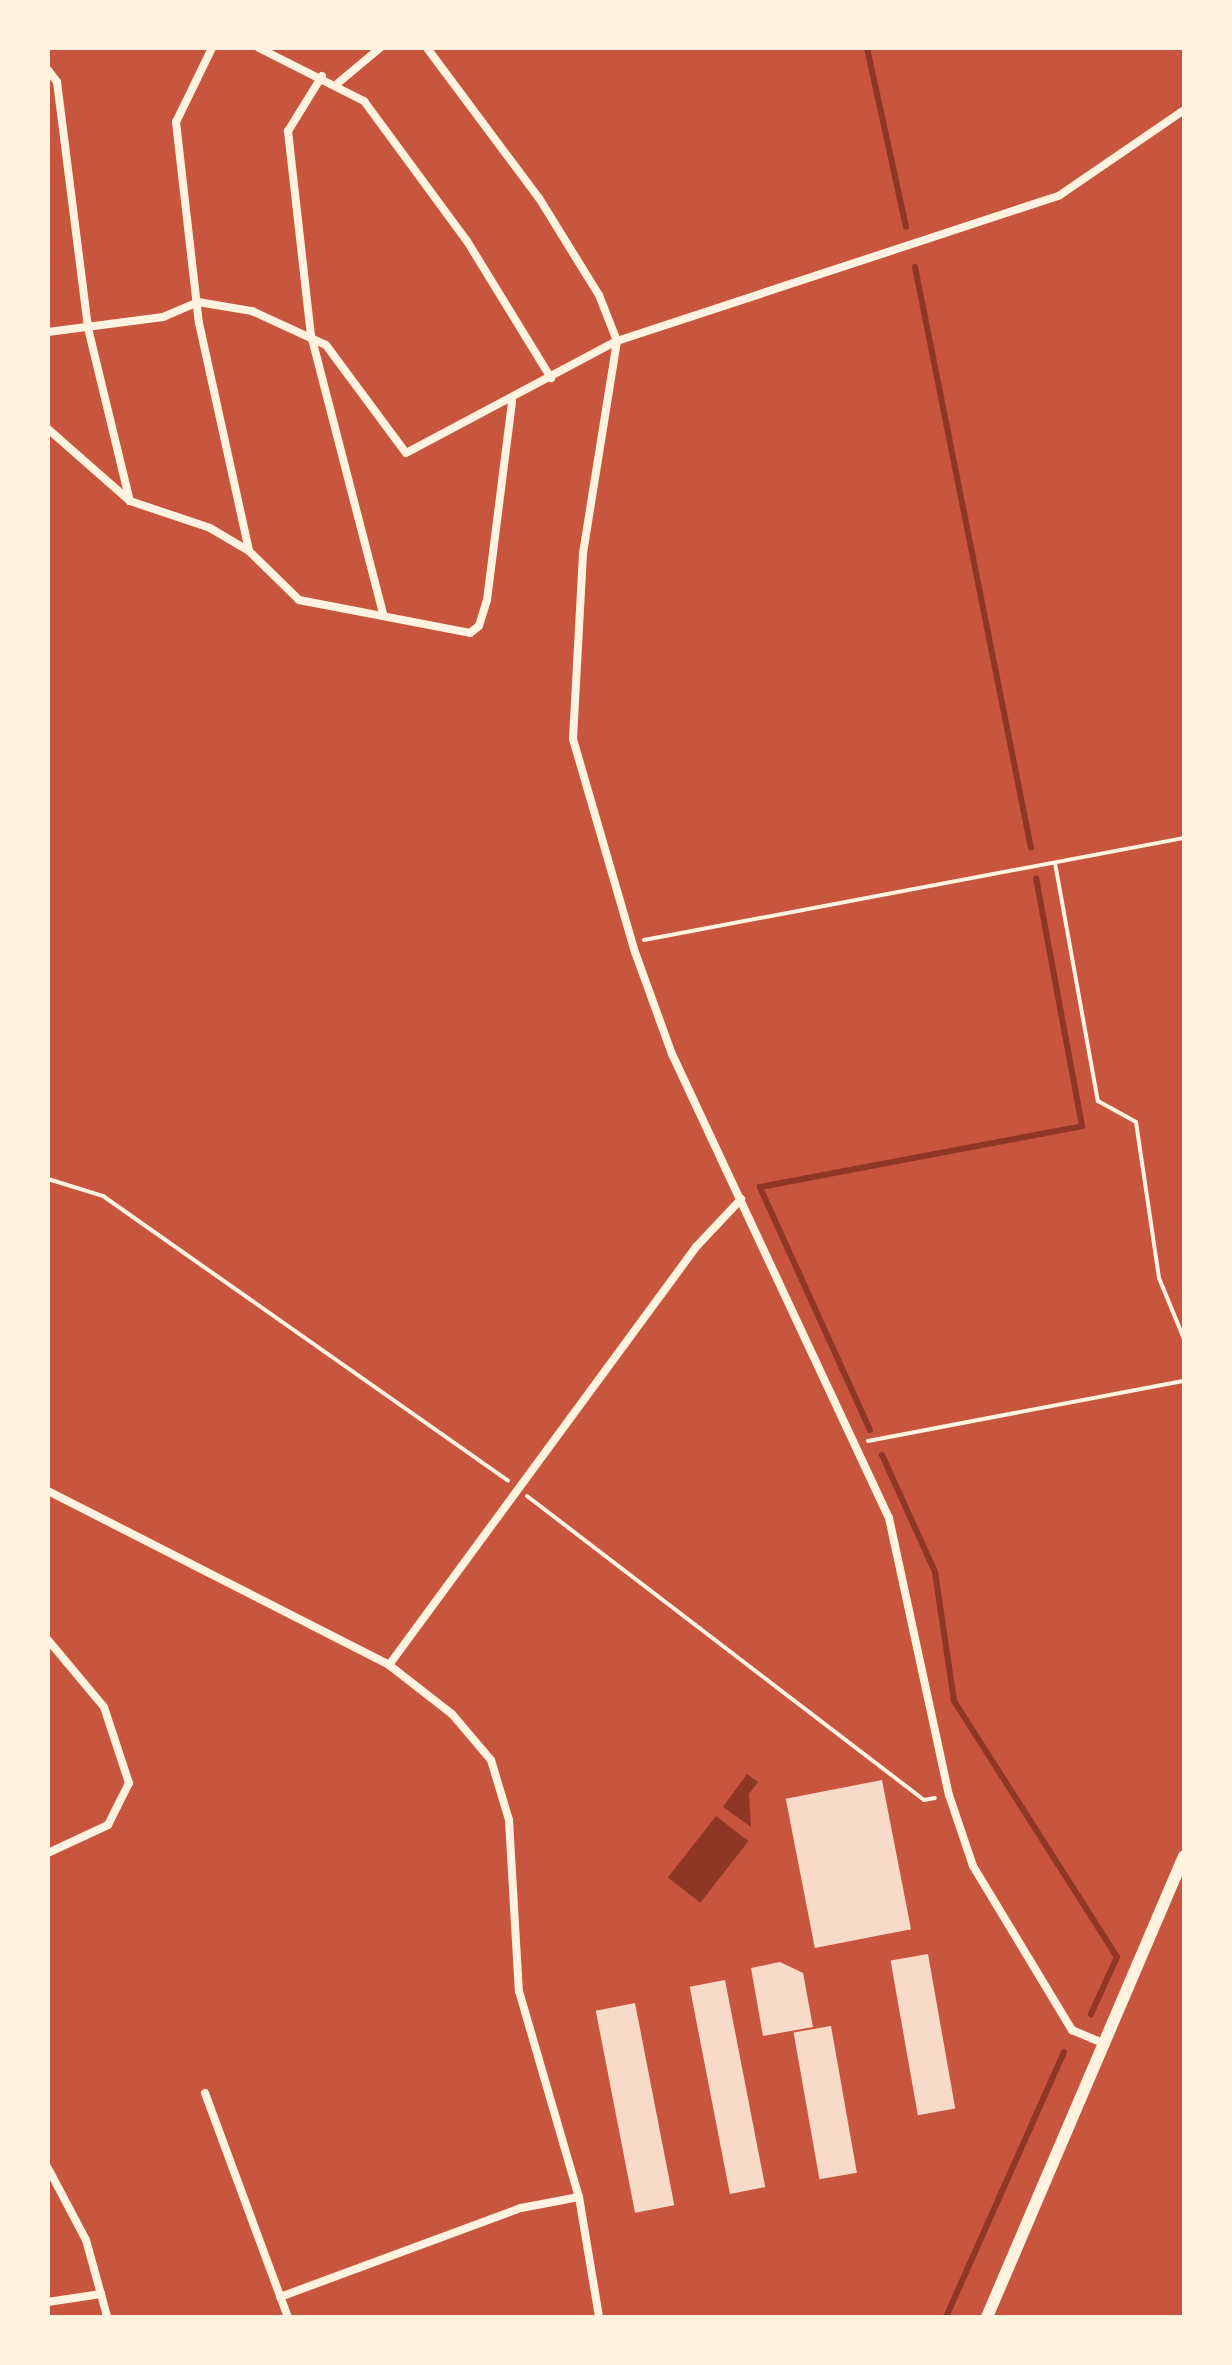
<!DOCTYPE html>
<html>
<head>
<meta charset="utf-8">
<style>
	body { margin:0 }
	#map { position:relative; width:1232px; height:2365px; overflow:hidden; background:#c8553d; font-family:"Work Sans",sans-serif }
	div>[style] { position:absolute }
	.water>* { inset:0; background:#8f3625; transform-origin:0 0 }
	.stream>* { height:6px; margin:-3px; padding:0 3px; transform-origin:3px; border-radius:3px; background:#8f3625 }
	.building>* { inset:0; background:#f7dbc8; transform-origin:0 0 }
	.path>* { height:4px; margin:-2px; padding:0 2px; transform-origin:2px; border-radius:2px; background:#fff3e0 }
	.minor>* { height:8px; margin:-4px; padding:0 4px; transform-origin:4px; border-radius:4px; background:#fff3e0 }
	.secondary>* { height:12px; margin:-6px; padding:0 6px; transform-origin:6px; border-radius:6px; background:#fff3e0 }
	span { translate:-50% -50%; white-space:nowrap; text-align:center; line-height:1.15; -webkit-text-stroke:6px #fff3e0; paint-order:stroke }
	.frame { position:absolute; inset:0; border:50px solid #fff3e0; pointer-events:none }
</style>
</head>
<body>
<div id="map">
	<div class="water">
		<div style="clip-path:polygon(747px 1774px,758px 1782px,749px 1794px,751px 1827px,723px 1807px)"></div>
		<div style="left:716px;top:1816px;width:41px;height:78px;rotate:38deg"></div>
	</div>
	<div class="stream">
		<div style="left:867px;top:48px;width:183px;rotate:77.7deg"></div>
		<div style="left:915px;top:267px;width:592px;rotate:78.71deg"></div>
		<div style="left:870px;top:1430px;width:267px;rotate:-114.4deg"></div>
		<div style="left:760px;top:1187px;width:328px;rotate:-10.7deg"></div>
		<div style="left:1082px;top:1126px;width:252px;rotate:-100.5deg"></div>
		<div style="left:882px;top:1455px;width:128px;rotate:65.6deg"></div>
		<div style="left:935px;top:1572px;width:130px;rotate:81.6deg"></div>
		<div style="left:954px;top:1701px;width:303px;rotate:57.5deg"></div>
		<div style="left:1117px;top:1957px;width:63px;rotate:114.5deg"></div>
		<div style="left:946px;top:2317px;width:290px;rotate:-66deg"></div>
	</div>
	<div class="building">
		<div style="left:882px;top:1780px;width:152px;height:98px;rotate:79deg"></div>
		<div style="left:928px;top:1954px;width:157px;height:38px;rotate:80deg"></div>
		<div style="clip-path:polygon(780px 1962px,803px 1973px,813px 2027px,763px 2036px,751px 1968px)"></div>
		<div style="left:725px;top:1980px;width:211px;height:36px;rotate:79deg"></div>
		<div style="left:635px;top:2003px;width:206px;height:40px;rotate:79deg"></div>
		<div style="left:831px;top:2026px;width:149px;height:38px;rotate:80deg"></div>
	</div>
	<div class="path">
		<div style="left:1055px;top:863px;width:242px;rotate:79.8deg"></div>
		<div style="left:1098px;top:1101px;width:43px;rotate:28.9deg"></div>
		<div style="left:1136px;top:1122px;width:158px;rotate:81.6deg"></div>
		<div style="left:1159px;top:1278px;width:66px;rotate:67.7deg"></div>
		<div style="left:644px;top:940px;width:550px;rotate:-10.7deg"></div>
		<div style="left:48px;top:1179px;width:58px;rotate:17.2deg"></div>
		<div style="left:103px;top:1196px;width:495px;rotate:35.1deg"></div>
		<div style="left:868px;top:1441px;width:322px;rotate:-10.8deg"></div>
		<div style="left:527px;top:1496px;width:500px;rotate:37.44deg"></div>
		<div style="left:924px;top:1800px;width:11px;rotate:-10deg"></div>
	</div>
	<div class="minor">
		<div style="left:212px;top:48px;width:82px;rotate:115.9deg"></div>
		<div style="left:176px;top:122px;width:202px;rotate:83.5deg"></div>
		<div style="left:199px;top:323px;width:233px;rotate:77.6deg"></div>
		<div style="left:259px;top:48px;width:118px;rotate:26.8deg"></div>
		<div style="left:364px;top:101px;width:174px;rotate:53.7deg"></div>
		<div style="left:467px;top:241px;width:161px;rotate:58.5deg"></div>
		<div style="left:427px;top:48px;width:187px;rotate:53.3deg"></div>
		<div style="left:539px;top:198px;width:114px;rotate:58.3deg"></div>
		<div style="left:599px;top:295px;width:49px;rotate:68.6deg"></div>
		<div style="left:617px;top:341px;width:216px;rotate:99.1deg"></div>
		<div style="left:583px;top:554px;width:185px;rotate:93.1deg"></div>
		<div style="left:573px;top:739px;width:222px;rotate:73.8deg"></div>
		<div style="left:635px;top:952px;width:109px;rotate:70.1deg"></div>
		<div style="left:672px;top:1054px;width:512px;rotate:64.94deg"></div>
		<div style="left:889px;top:1518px;width:283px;rotate:77.8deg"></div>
		<div style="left:949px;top:1795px;width:75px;rotate:71.3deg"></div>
		<div style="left:973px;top:1866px;width:192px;rotate:58.9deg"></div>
		<div style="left:1072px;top:2030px;width:34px;rotate:23deg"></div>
		<div style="left:48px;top:70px;width:15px;rotate:53deg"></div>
		<div style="left:57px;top:82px;width:248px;rotate:82.8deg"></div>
		<div style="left:88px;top:328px;width:178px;rotate:76.4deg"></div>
		<div style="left:322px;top:76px;width:65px;rotate:121.7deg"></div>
		<div style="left:288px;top:131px;width:205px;rotate:83.6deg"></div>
		<div style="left:311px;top:335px;width:288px;rotate:75.5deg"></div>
		<div style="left:338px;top:83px;width:55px;rotate:-39.8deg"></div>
		<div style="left:48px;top:332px;width:116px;rotate:-7.4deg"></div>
		<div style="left:163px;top:317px;width:38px;rotate:-23deg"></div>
		<div style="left:198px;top:302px;width:55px;rotate:9.5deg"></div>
		<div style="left:252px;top:311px;width:81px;rotate:24.7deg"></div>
		<div style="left:326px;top:345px;width:134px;rotate:53.5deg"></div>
		<div style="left:406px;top:453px;width:239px;rotate:-28deg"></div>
		<div style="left:617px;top:341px;width:466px;rotate:-18.2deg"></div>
		<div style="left:1060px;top:195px;width:150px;rotate:-34.4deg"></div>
		<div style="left:48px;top:429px;width:109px;rotate:41.3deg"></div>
		<div style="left:130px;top:501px;width:84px;rotate:18.6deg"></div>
		<div style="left:210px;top:528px;width:45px;rotate:30.5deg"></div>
		<div style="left:249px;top:551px;width:70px;rotate:44.4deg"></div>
		<div style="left:299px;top:600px;width:174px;rotate:10.9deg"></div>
		<div style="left:470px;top:633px;width:11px;rotate:-38deg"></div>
		<div style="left:479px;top:626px;width:27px;rotate:-73deg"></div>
		<div style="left:487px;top:600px;width:200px;rotate:-82.8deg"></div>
		<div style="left:48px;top:1491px;width:383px;rotate:27deg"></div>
		<div style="left:389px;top:1665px;width:80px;rotate:37.9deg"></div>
		<div style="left:452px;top:1714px;width:60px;rotate:49.7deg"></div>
		<div style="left:491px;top:1760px;width:63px;rotate:73.3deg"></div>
		<div style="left:509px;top:1820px;width:171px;rotate:86.7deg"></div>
		<div style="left:519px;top:1991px;width:215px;rotate:73.8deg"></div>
		<div style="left:579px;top:2197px;width:122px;rotate:80.5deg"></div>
		<div style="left:48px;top:1640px;width:87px;rotate:50.1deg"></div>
		<div style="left:104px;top:1707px;width:80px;rotate:71.8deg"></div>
		<div style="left:129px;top:1783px;width:47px;rotate:116.6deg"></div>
		<div style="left:108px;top:1825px;width:66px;rotate:155deg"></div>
		<div style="left:389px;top:1665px;width:519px;rotate:-53.7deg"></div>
		<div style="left:696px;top:1247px;width:66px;rotate:-46.8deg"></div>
		<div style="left:205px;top:2093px;width:239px;rotate:69.7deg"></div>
		<div style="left:48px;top:2168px;width:81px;rotate:62.2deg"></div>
		<div style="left:86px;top:2240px;width:56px;rotate:74.5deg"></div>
		<div style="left:101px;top:2294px;width:54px;rotate:171.4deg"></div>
		<div style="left:101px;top:2294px;width:24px;rotate:75deg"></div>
		<div style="left:280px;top:2297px;width:257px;rotate:-20.3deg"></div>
		<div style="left:521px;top:2208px;width:59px;rotate:-10.7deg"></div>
	</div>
	<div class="secondary">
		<div style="left:987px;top:2317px;width:501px;rotate:-66.86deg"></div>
	</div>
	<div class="frame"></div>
</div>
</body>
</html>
